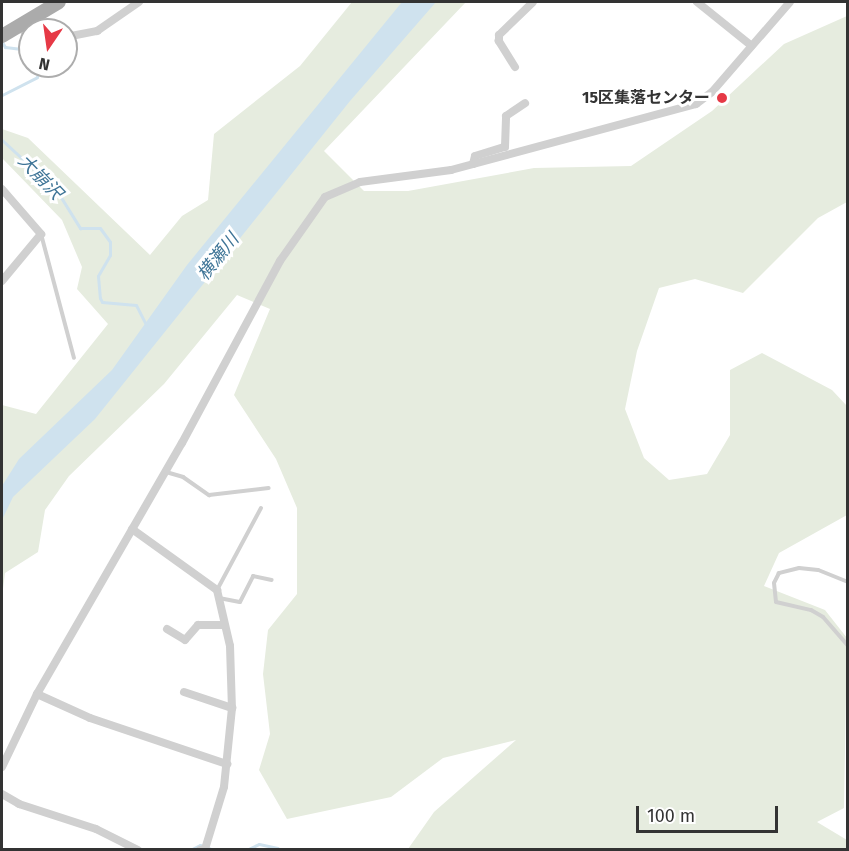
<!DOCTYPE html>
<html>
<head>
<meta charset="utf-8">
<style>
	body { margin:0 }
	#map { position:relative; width:849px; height:851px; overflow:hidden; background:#fff; font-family:"Fira Sans","Noto Sans JP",sans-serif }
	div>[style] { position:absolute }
	.green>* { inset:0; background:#e6ecdf }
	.water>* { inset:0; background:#cfe2ee }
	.stream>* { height:3px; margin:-1.5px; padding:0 1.5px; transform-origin:1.5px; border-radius:1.5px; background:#cfe2ee }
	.lane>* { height:4px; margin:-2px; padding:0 2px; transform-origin:2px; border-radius:2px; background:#d0d0d0 }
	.street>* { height:8px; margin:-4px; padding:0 4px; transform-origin:4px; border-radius:4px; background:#d0d0d0 }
	.primary>* { height:14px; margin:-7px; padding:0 7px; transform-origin:7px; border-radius:7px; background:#ababab }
	.dots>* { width:16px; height:16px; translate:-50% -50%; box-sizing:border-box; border:3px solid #fff; border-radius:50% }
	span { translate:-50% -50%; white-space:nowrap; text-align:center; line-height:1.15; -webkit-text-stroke:6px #fff; paint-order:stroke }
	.poi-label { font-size:16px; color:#333; font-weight:700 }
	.right { translate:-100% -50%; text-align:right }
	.water-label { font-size:18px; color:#3f7597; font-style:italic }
	.frame { position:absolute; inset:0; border:3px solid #333; pointer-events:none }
	.north { position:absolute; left:18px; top:18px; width:60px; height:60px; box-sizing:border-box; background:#fff; border:2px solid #adadad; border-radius:50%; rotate:193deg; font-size:16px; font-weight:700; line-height:24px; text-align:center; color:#333 }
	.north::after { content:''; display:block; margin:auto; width:21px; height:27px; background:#e63946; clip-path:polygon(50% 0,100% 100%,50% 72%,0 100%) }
	.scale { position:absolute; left:636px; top:806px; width:142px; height:27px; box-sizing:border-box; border:3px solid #333; border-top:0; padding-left:8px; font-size:18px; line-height:21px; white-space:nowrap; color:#333; -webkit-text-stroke:4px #fff; paint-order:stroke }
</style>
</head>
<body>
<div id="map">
	<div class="green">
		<div style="clip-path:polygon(352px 2px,466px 2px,324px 151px,364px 191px,408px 191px,534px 168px,631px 166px,712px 111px,784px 44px,847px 16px,847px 202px,818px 218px,743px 293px,695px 279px,659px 288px,637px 351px,625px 409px,644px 458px,669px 480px,707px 474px,730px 435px,730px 370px,762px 353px,832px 390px,847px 406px,847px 515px,779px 553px,764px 586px,825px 610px,847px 638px,844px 808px,817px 822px,847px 840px,847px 849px,408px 849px,434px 812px,516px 740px,443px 758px,391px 797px,287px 819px,259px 770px,270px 734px,263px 674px,268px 630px,297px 594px,297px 508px,276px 459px,234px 395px,270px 309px,237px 295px,164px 384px,69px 476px,45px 510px,38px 552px,5px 573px,2px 597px,2px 405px,36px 414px,108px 324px,77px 289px,82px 267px,62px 220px,2px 158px,2px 129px,28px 138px,150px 255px,182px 216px,208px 200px,214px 134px,300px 66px)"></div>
	</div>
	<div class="water">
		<div style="clip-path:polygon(402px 2px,436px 2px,350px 101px,95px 419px,13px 497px,2px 520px,2px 486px,19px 459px,112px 370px,187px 265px)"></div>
	</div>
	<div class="stream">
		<div style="left:2px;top:42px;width:6px;rotate:59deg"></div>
		<div style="left:5px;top:47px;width:25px;rotate:7deg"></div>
		<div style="left:2px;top:95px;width:39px;rotate:-27deg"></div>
		<div style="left:37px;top:77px;width:11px;rotate:-75deg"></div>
		<div style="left:2px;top:140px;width:75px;rotate:42.8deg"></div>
		<div style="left:57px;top:191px;width:44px;rotate:58.1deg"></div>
		<div style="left:80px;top:228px;width:20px"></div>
		<div style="left:100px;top:228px;width:17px;rotate:54deg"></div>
		<div style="left:110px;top:242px;width:13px;rotate:90deg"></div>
		<div style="left:110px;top:255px;width:24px;rotate:120deg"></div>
		<div style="left:98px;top:276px;width:22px;rotate:85deg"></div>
		<div style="left:100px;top:298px;width:4px;rotate:63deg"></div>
		<div style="left:102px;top:302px;width:34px;rotate:5deg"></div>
		<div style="left:136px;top:305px;width:22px;rotate:63deg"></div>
		<div style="left:190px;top:850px;width:11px;rotate:-27deg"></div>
		<div style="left:200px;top:845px;width:15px;rotate:20deg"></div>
		<div style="left:246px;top:850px;width:14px;rotate:-25deg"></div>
		<div style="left:259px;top:844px;width:19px;rotate:12deg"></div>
	</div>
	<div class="lane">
		<div style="left:41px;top:234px;width:128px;rotate:75.1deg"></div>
		<div style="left:166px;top:472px;width:18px;rotate:16deg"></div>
		<div style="left:183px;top:477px;width:32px;rotate:35deg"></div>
		<div style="left:209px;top:495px;width:60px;rotate:-6.7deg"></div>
		<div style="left:848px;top:582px;width:32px;rotate:-158deg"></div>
		<div style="left:818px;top:570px;width:19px;rotate:-174deg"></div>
		<div style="left:799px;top:568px;width:21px;rotate:166deg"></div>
		<div style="left:779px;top:573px;width:11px;rotate:117deg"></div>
		<div style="left:774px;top:583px;width:19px;rotate:84deg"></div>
		<div style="left:776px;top:602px;width:36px;rotate:13deg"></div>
		<div style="left:811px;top:610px;width:14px;rotate:30deg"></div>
		<div style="left:823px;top:617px;width:38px;rotate:49deg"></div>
		<div style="left:217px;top:590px;width:93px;rotate:-61.8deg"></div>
		<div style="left:219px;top:598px;width:21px;rotate:11deg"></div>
		<div style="left:240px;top:602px;width:29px;rotate:-63deg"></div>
		<div style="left:253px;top:576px;width:19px;rotate:12deg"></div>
	</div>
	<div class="street">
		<div style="left:697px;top:2px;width:70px;rotate:38.7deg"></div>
		<div style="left:17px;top:26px;width:16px;rotate:35deg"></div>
		<div style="left:66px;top:37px;width:32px;rotate:-11deg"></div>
		<div style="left:97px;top:31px;width:51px;rotate:-34.6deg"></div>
		<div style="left:515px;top:67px;width:31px;rotate:-122deg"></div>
		<div style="left:499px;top:41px;width:6px;rotate:-90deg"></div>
		<div style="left:499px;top:35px;width:47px;rotate:-44.1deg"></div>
		<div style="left:473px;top:164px;width:8px;rotate:-76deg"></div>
		<div style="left:475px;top:156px;width:31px;rotate:-17deg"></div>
		<div style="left:505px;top:147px;width:31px;rotate:-88deg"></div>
		<div style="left:506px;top:116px;width:23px;rotate:-34deg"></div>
		<div style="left:2px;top:189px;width:60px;rotate:49.1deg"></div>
		<div style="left:41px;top:234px;width:61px;rotate:129.7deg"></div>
		<div style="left:132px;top:529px;width:105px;rotate:35.7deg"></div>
		<div style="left:217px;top:590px;width:57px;rotate:76.9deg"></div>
		<div style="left:230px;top:646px;width:62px;rotate:88.2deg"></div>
		<div style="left:232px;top:708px;width:79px;rotate:95.8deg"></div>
		<div style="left:224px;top:787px;width:65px;rotate:107deg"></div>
		<div style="left:205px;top:849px;width:5px;rotate:169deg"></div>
		<div style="left:167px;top:629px;width:21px;rotate:31deg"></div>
		<div style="left:185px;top:640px;width:20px;rotate:-49deg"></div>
		<div style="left:198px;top:625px;width:25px"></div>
		<div style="left:184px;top:692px;width:51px;rotate:18.4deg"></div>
		<div style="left:37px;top:694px;width:58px;rotate:24.4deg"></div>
		<div style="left:90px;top:718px;width:145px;rotate:18.6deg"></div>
		<div style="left:2px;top:767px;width:81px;rotate:-64.4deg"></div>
		<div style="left:37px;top:694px;width:290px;rotate:-60deg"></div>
		<div style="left:182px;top:443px;width:207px;rotate:-61.7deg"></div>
		<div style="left:280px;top:261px;width:78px;rotate:-54.9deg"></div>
		<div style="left:325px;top:197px;width:38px;rotate:-23deg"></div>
		<div style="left:360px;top:182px;width:92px;rotate:-7.5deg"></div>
		<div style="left:451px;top:170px;width:254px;rotate:-15.1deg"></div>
		<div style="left:696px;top:104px;width:20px;rotate:-37deg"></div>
		<div style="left:712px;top:92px;width:119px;rotate:-49.1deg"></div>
		<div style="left:2px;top:794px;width:20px;rotate:30deg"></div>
		<div style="left:19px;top:804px;width:81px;rotate:18deg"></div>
		<div style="left:96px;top:829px;width:47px;rotate:26.6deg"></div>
	</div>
	<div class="primary">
		<div style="left:2px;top:36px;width:66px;rotate:-30.8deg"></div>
	</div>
	<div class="dots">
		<div style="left:722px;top:98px;background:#e63946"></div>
	</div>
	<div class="poi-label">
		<span class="right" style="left:710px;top:98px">15区集落センター</span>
	</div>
	<div class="water-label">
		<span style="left:40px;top:177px;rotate:46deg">大崩沢</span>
		<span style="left:218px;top:257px;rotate:-51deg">横瀬川</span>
	</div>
	<div class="frame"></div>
	<div class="north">N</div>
	<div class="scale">100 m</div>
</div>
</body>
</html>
